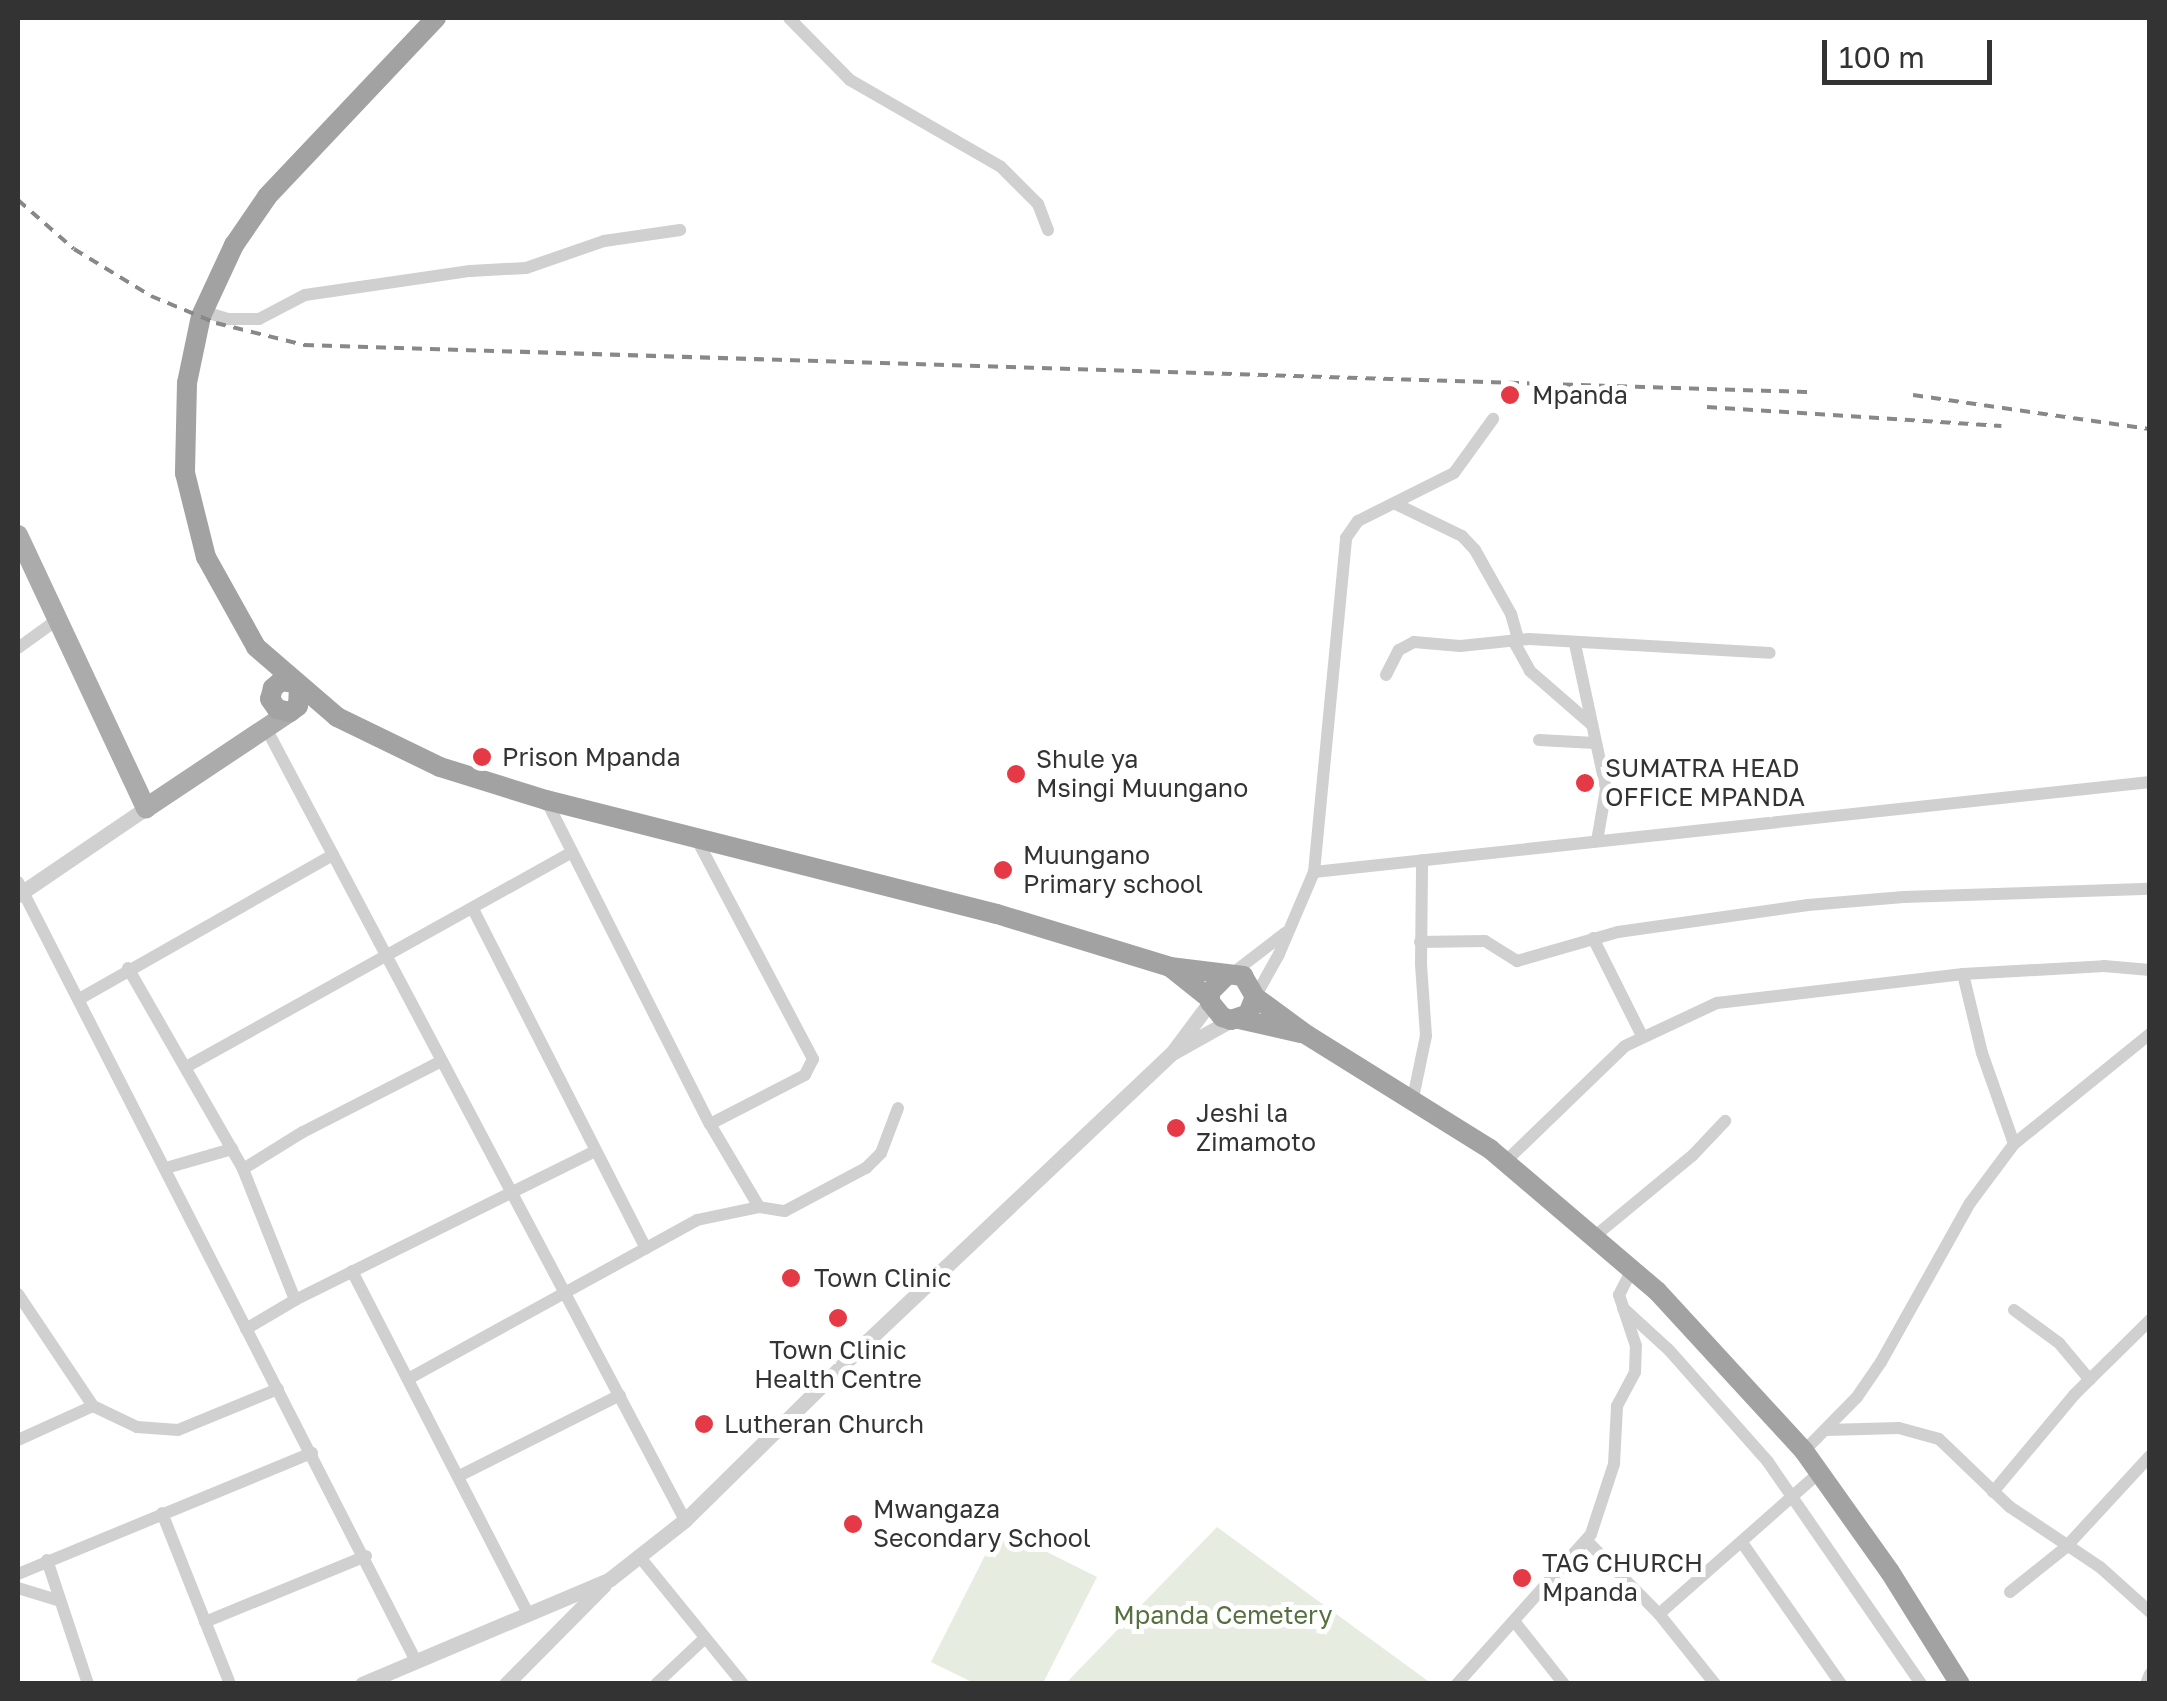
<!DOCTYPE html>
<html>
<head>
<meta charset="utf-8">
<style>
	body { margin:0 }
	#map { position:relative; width:2167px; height:1701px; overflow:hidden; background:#fff; font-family:"Golos Text",sans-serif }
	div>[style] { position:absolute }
	.green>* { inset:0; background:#e6ecdf }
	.minor>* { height:12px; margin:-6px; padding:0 6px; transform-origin:6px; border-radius:6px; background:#d0d0d0 }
	.tertiary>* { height:15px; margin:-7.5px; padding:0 7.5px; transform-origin:7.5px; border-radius:7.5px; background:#d0d0d0 }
	.primary>* { height:20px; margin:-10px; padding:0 10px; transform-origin:10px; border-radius:10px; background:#ababab }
	.trunk>* { height:20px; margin:-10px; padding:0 10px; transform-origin:10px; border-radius:10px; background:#a2a2a2 }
	.rail>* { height:4px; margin-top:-2px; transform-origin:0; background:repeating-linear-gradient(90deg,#888 0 10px,transparent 0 18px) }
	.dots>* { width:28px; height:28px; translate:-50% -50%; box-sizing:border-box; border:5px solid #fff; border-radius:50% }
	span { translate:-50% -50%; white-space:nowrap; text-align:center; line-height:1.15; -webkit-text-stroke:10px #fff; paint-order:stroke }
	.poi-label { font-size:25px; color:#333 }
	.left { translate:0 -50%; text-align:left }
	.park-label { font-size:25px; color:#56703f }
	.frame { position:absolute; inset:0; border:20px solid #333; pointer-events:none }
	.scale { position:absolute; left:1822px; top:40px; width:170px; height:45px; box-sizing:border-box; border:5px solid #333; border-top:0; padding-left:12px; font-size:30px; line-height:35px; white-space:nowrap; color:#333; -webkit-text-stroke:8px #fff; paint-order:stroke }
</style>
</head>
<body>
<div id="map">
	<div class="green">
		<div style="clip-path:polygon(1217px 1527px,1428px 1681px,1066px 1683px)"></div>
		<div style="clip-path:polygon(999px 1528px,1097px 1577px,1043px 1683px,974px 1683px,931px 1662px)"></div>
	</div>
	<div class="minor">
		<div style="left:789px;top:18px;width:87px;rotate:45.5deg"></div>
		<div style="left:850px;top:80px;width:174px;rotate:29.9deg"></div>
		<div style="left:1001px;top:167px;width:52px;rotate:45deg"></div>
		<div style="left:1038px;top:204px;width:28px;rotate:69deg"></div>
		<div style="left:202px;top:311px;width:28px;rotate:17deg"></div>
		<div style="left:229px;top:319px;width:30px"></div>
		<div style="left:259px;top:319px;width:52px;rotate:-27.6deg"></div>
		<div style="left:305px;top:295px;width:167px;rotate:-8.3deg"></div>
		<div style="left:470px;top:271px;width:56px;rotate:-3.1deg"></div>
		<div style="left:526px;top:268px;width:83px;rotate:-19.1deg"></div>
		<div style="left:604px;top:241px;width:77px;rotate:-8.2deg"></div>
		<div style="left:1396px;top:504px;width:73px;rotate:25.9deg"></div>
		<div style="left:1462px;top:536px;width:19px;rotate:47deg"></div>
		<div style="left:1475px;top:550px;width:73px;rotate:60.6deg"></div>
		<div style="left:1511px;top:614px;width:26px;rotate:74deg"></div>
		<div style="left:1513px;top:640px;width:35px;rotate:61deg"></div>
		<div style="left:1530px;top:671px;width:81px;rotate:41deg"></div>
		<div style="left:1575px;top:644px;width:148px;rotate:77.9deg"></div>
		<div style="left:1606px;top:789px;width:53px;rotate:99.8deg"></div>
		<div style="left:18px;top:648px;width:48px;rotate:-35.7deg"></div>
		<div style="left:1386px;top:675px;width:28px;rotate:-63deg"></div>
		<div style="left:1399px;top:650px;width:17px;rotate:-28deg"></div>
		<div style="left:1414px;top:642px;width:46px;rotate:5deg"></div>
		<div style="left:1460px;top:646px;width:69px;rotate:-5.8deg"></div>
		<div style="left:1529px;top:639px;width:241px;rotate:3.3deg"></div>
		<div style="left:267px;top:730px;width:894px;rotate:62.12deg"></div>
		<div style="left:1539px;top:740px;width:56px;rotate:3.1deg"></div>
		<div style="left:546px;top:800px;width:363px;rotate:63.2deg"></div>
		<div style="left:710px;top:1124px;width:96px;rotate:59.4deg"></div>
		<div style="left:696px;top:838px;width:250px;rotate:62.1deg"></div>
		<div style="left:813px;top:1059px;width:18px;rotate:117deg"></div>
		<div style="left:805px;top:1075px;width:107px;rotate:152.7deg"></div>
		<div style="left:1314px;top:872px;width:841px;rotate:-6.14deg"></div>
		<div style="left:18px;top:882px;width:875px;rotate:62.94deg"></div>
		<div style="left:473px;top:909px;width:381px;rotate:63deg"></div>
		<div style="left:1593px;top:938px;width:110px;rotate:63.4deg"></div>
		<div style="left:1420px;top:942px;width:65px;rotate:-0.9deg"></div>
		<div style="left:1485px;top:941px;width:38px;rotate:32deg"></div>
		<div style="left:1517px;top:961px;width:105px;rotate:-16deg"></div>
		<div style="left:1618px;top:932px;width:192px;rotate:-8.1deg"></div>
		<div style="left:1808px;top:905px;width:96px;rotate:-4.8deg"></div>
		<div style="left:1904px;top:897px;width:246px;rotate:-1.9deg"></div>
		<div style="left:128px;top:968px;width:232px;rotate:60.2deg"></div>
		<div style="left:243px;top:1169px;width:141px;rotate:68.3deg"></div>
		<div style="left:1233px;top:973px;width:66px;rotate:-37.6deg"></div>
		<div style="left:1963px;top:974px;width:81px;rotate:76.5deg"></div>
		<div style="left:1982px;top:1053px;width:96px;rotate:70.6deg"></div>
		<div style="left:1255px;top:997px;width:49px;rotate:-60.8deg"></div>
		<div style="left:1279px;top:954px;width:89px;rotate:-66.9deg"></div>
		<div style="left:1314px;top:872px;width:336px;rotate:-84.5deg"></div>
		<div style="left:1346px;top:538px;width:21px;rotate:-55deg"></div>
		<div style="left:1358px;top:521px;width:107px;rotate:-26.6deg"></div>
		<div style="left:1454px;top:473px;width:67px;rotate:-54.2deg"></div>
		<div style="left:81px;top:998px;width:290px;rotate:-29.6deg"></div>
		<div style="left:186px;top:1067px;width:442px;rotate:-29.1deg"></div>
		<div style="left:1413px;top:1098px;width:63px;rotate:-78.2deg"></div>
		<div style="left:1426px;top:1036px;width:72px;rotate:-94deg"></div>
		<div style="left:1421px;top:964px;width:104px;rotate:-89.4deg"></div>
		<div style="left:1506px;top:1161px;width:165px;rotate:-44deg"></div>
		<div style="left:1625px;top:1046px;width:102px;rotate:-25.1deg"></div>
		<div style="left:1717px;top:1003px;width:248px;rotate:-6.7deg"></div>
		<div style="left:1963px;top:974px;width:141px;rotate:-3.2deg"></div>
		<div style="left:2104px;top:966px;width:46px;rotate:5deg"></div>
		<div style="left:166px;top:1168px;width:69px;rotate:-16.1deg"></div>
		<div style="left:243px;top:1169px;width:70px;rotate:-31.7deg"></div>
		<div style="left:303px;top:1132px;width:156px;rotate:-27.1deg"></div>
		<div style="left:1595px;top:1236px;width:127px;rotate:-39.6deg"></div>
		<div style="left:1693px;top:1155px;width:47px;rotate:-46.7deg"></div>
		<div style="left:352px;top:1271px;width:386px;rotate:62.8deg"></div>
		<div style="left:18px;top:1294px;width:135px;rotate:56.2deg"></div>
		<div style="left:93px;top:1406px;width:49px;rotate:25.5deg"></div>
		<div style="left:137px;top:1427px;width:41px;rotate:4.2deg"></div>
		<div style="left:178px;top:1430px;width:108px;rotate:-22.3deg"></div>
		<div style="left:1623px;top:1308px;width:62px;rotate:42.4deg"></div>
		<div style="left:1669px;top:1350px;width:149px;rotate:48.5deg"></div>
		<div style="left:1768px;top:1462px;width:270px;rotate:55.4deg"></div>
		<div style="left:2014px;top:1310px;width:56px;rotate:36.3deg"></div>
		<div style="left:2059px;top:1343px;width:48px;rotate:50deg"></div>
		<div style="left:246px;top:1329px;width:57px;rotate:-30.6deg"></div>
		<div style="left:295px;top:1300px;width:335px;rotate:-26.4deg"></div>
		<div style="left:408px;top:1379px;width:330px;rotate:-28.8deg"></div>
		<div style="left:697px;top:1220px;width:63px;rotate:-11.8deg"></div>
		<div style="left:759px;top:1207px;width:26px;rotate:9deg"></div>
		<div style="left:785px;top:1211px;width:92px;rotate:-28deg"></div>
		<div style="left:866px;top:1168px;width:21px;rotate:-45deg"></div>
		<div style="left:881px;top:1153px;width:48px;rotate:-69.3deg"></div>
		<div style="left:1827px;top:1430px;width:72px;rotate:-1.6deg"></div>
		<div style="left:1899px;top:1428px;width:41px;rotate:15.4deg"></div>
		<div style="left:1939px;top:1439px;width:98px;rotate:43.8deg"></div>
		<div style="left:2010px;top:1507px;width:108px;rotate:33.7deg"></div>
		<div style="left:2100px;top:1567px;width:67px;rotate:42deg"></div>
		<div style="left:18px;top:1440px;width:82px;rotate:-24.4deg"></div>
		<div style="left:1804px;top:1451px;width:76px;rotate:-45.5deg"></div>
		<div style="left:1857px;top:1397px;width:42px;rotate:-55.6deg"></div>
		<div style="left:1881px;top:1362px;width:182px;rotate:-60.8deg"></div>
		<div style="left:1970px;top:1203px;width:74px;rotate:-53.3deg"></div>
		<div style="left:2014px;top:1144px;width:175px;rotate:-39deg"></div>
		<div style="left:459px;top:1476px;width:180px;rotate:-26.7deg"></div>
		<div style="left:1993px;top:1492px;width:126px;rotate:-50.1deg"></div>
		<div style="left:2074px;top:1395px;width:107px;rotate:-44.6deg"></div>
		<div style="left:162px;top:1513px;width:184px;rotate:68.3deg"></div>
		<div style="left:1587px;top:1541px;width:103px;rotate:45.4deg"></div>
		<div style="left:1659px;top:1614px;width:90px;rotate:51.3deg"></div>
		<div style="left:1743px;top:1544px;width:171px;rotate:55deg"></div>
		<div style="left:639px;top:1556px;width:165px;rotate:50.9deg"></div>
		<div style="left:47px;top:1560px;width:131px;rotate:71.7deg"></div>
		<div style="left:18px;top:1574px;width:318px;rotate:-22.4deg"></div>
		<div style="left:18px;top:1588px;width:41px;rotate:17.1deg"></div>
		<div style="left:2010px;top:1592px;width:70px;rotate:-38.7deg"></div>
		<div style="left:2065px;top:1548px;width:125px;rotate:-47.3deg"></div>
		<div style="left:1659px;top:1614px;width:215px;rotate:-41.4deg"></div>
		<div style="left:1514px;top:1621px;width:80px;rotate:51.6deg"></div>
		<div style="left:205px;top:1622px;width:174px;rotate:-22.3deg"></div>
		<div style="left:656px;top:1684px;width:67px;rotate:-43.2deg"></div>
		<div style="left:1457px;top:1684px;width:201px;rotate:-48.2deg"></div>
		<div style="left:1591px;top:1534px;width:74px;rotate:-71.8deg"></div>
		<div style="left:1614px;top:1464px;width:58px;rotate:-87deg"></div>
		<div style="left:1617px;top:1406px;width:38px;rotate:-62deg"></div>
		<div style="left:1635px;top:1372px;width:26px;rotate:-88deg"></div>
		<div style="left:1636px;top:1346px;width:54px;rotate:-108.4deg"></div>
		<div style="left:1619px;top:1295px;width:29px;rotate:-63deg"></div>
		<div style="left:2146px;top:1684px;width:11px;rotate:-68deg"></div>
	</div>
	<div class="tertiary">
		<div style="left:18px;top:895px;width:155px;rotate:-34.2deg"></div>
		<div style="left:1174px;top:1052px;width:65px;rotate:-29.3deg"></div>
		<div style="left:362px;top:1684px;width:269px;rotate:-22.9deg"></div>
		<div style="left:610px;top:1579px;width:95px;rotate:-38.2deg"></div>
		<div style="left:685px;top:1520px;width:250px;rotate:-44.5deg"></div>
		<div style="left:863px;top:1345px;width:425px;rotate:-43.4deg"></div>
		<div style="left:1172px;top:1053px;width:64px;rotate:-53.3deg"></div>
		<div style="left:506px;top:1684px;width:139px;rotate:-45.3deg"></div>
	</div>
	<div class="primary">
		<div style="left:18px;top:535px;width:302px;rotate:64.9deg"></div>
		<div style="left:146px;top:808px;width:173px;rotate:-33.7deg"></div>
	</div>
	<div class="trunk">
		<div style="left:436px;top:18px;width:246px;rotate:133.4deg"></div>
		<div style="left:267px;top:197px;width:58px;rotate:124.5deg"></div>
		<div style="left:234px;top:245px;width:78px;rotate:114.9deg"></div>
		<div style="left:201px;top:316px;width:68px;rotate:101.8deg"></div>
		<div style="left:187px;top:383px;width:90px;rotate:91.3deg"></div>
		<div style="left:185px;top:473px;width:87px;rotate:76deg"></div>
		<div style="left:206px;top:557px;width:103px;rotate:60.9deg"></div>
		<div style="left:256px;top:647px;width:107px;rotate:40.8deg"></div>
		<div style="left:337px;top:717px;width:114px;rotate:25.9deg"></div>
		<div style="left:440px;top:767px;width:111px;rotate:17.3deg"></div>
		<div style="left:546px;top:800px;width:465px;rotate:14.2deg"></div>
		<div style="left:997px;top:914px;width:181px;rotate:17deg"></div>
		<div style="left:1170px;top:967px;width:74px;rotate:7deg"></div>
		<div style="left:1243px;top:976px;width:24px;rotate:60deg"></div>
		<div style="left:1255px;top:997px;width:64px;rotate:36.2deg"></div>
		<div style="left:1307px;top:1035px;width:216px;rotate:31.9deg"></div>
		<div style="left:1490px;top:1149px;width:219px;rotate:40.4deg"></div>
		<div style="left:1657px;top:1291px;width:217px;rotate:47.4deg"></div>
		<div style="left:1804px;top:1451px;width:148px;rotate:54.6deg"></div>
		<div style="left:1890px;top:1572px;width:132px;rotate:58deg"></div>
		<div style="left:295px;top:683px;width:14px;rotate:-172deg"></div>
		<div style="left:281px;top:681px;width:11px;rotate:139deg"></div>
		<div style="left:273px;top:688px;width:11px;rotate:105deg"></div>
		<div style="left:270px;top:699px;width:12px;rotate:55deg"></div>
		<div style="left:277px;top:709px;width:13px;rotate:13deg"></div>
		<div style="left:290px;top:712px;width:10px;rotate:-37deg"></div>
		<div style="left:298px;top:706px;width:19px;rotate:-87deg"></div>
		<div style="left:1170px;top:967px;width:50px;rotate:38.5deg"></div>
		<div style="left:1227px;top:975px;width:24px;rotate:135deg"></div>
		<div style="left:1210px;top:992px;width:10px;rotate:90deg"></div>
		<div style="left:1210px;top:1002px;width:19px;rotate:51deg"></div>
		<div style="left:1222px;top:1017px;width:9px;rotate:18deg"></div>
		<div style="left:1231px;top:1020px;width:18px;rotate:-19deg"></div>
		<div style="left:1248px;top:1014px;width:18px;rotate:-68deg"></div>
		<div style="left:1239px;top:1019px;width:63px;rotate:12.9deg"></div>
	</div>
	<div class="rail">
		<div style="left:18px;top:200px;width:74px;rotate:41.2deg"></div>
		<div style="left:74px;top:249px;width:90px;rotate:31.4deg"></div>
		<div style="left:151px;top:296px;width:70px;rotate:22.6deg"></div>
		<div style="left:216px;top:323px;width:91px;rotate:14deg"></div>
		<div style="left:304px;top:345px;width:1509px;rotate:1.79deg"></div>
		<div style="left:1913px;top:395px;width:239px;rotate:8.2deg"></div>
		<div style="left:1707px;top:407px;width:295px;rotate:3.7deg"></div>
	</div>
	<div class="dots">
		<div style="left:1510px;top:395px;background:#e63946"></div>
		<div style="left:482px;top:757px;background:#e63946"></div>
		<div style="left:1016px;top:774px;background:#e63946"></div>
		<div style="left:1585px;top:783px;background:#e63946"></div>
		<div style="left:1003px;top:870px;background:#e63946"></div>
		<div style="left:1176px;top:1128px;background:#e63946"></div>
		<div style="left:791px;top:1278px;background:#e63946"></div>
		<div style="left:838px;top:1318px;background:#e63946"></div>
		<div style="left:704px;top:1424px;background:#e63946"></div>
		<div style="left:853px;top:1524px;background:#e63946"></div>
		<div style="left:1522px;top:1578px;background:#e63946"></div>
	</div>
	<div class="poi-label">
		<span class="left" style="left:1532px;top:395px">Mpanda</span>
		<span class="left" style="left:502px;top:757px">Prison Mpanda</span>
		<span class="left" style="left:1036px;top:774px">Shule ya<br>Msingi Muungano</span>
		<span class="left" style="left:1605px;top:783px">SUMATRA HEAD<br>OFFICE MPANDA</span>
		<span class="left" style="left:1023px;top:870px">Muungano<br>Primary school</span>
		<span class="left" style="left:1196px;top:1128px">Jeshi la<br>Zimamoto</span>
		<span class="left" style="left:814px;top:1278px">Town Clinic</span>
		<span style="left:838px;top:1365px">Town Clinic<br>Health Centre</span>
		<span class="left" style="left:724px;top:1424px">Lutheran Church</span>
		<span class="left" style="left:873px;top:1524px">Mwangaza<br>Secondary School</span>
		<span class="left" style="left:1542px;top:1578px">TAG CHURCH<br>Mpanda</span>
	</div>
	<div class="park-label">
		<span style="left:1223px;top:1615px">Mpanda Cemetery</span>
	</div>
	<div class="frame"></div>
	<div class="scale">100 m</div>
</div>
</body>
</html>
